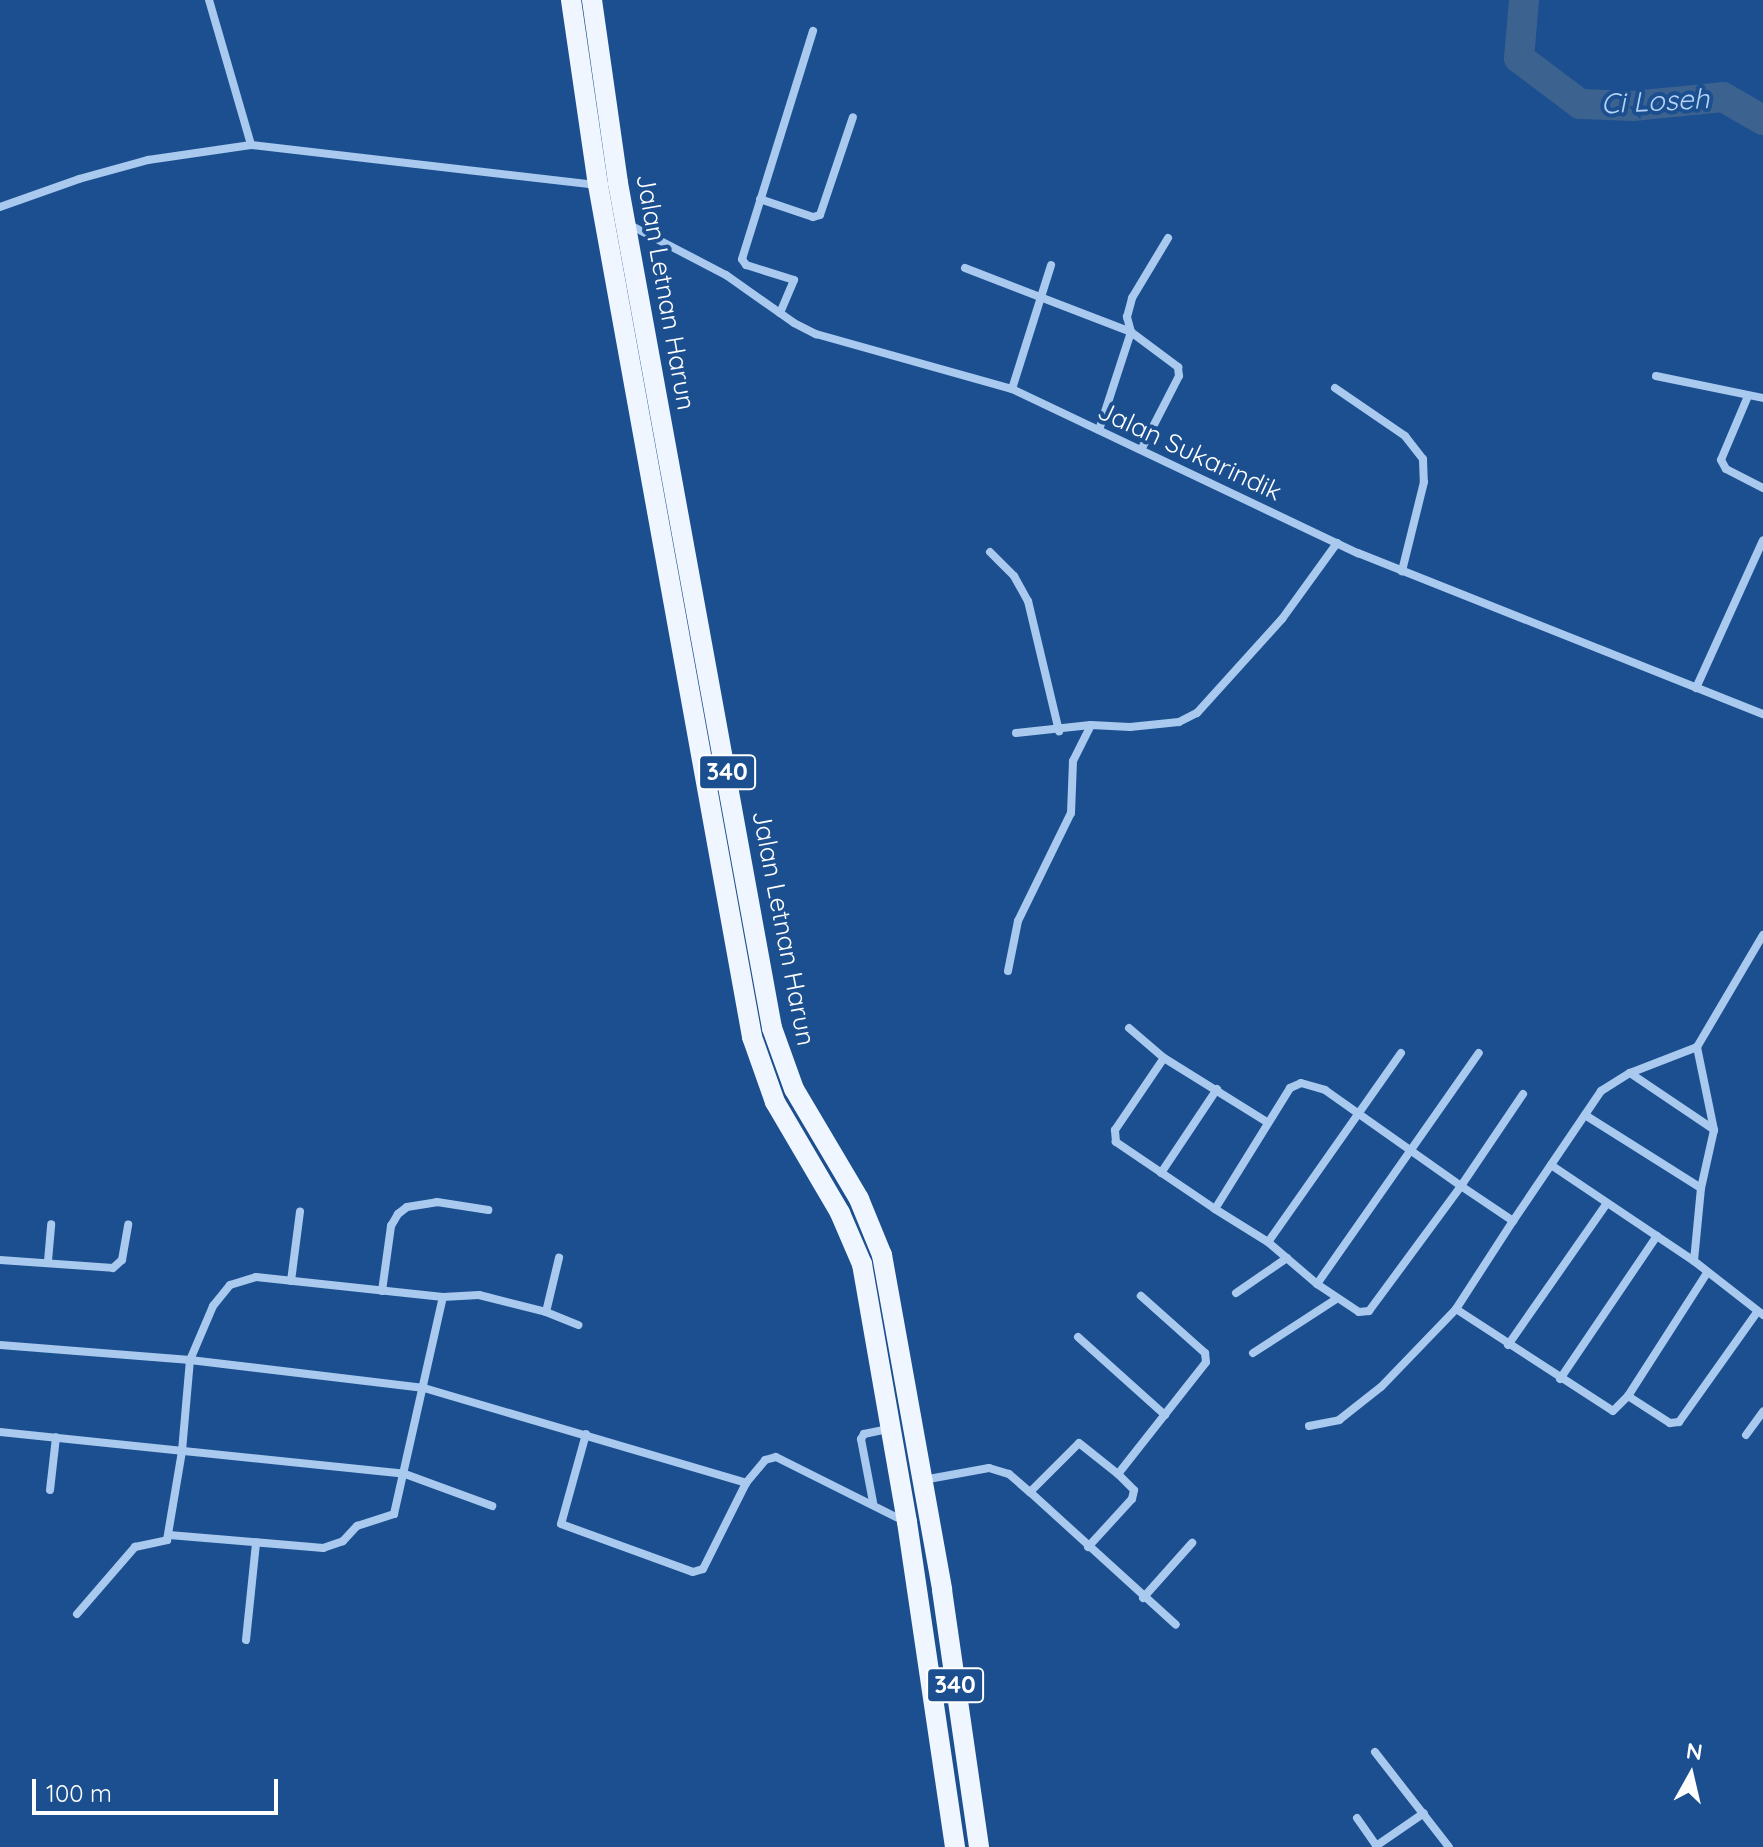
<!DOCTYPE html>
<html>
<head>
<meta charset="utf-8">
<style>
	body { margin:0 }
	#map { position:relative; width:1763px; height:1847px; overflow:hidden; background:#1b4f8f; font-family:Quicksand,sans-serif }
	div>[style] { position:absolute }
	.river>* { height:30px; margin:-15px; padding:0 15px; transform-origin:15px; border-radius:15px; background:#3c6290 }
	.street>* { height:8px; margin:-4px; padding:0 4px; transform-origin:4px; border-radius:4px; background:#a9c9ee }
	.primary>* { height:20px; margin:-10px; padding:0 10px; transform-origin:10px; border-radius:10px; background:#f0f6ff }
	span { translate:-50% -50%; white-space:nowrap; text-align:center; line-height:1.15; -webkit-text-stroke:8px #1b4f8f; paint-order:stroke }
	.shield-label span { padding:2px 6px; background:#1b4f8f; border:2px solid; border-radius:6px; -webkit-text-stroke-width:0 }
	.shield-label { font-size:24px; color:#fff; font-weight:700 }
	.street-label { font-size:26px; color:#fff }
	.water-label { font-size:28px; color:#b5d3f5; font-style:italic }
	.north { position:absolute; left:1651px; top:1735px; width:80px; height:80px; -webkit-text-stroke:6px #1b4f8f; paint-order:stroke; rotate:8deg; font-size:22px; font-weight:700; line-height:32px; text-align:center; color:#fff }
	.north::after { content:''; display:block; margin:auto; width:28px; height:36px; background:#fff; clip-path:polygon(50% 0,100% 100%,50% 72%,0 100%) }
	.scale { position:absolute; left:32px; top:1779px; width:246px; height:36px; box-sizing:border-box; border:4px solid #fff; border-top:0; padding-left:10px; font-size:24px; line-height:28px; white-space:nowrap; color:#fff; -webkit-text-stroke:6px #1b4f8f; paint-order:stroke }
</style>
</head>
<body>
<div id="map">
	<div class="river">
		<div style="left:1524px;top:0;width:58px;rotate:94.9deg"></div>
		<div style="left:1519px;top:58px;width:76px;rotate:37deg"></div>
		<div style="left:1580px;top:104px;width:53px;rotate:2.2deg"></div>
		<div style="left:1633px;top:106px;width:90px;rotate:-5.7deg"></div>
		<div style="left:1723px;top:97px;width:46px;rotate:29.9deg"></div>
	</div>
	<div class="street">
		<div style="left:209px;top:0;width:151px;rotate:73.8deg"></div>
		<div style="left:760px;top:199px;width:56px;rotate:18.8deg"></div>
		<div style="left:813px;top:217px;width:7px;rotate:-16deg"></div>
		<div style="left:820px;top:215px;width:103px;rotate:-71.4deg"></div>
		<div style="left:0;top:207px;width:84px;rotate:-19.5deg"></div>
		<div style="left:79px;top:179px;width:72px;rotate:-15.4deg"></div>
		<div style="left:148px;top:160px;width:104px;rotate:-8.3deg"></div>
		<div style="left:251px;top:145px;width:347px;rotate:6.6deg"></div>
		<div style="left:626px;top:223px;width:113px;rotate:27.5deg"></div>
		<div style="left:726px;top:275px;width:83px;rotate:35.2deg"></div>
		<div style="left:794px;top:323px;width:25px;rotate:27deg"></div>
		<div style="left:816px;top:334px;width:204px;rotate:15.7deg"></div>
		<div style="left:1012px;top:389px;width:383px;rotate:25.4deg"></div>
		<div style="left:1358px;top:553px;width:436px;rotate:21.7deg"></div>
		<div style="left:965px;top:268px;width:178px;rotate:21.1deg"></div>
		<div style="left:1131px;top:332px;width:59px;rotate:36.7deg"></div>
		<div style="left:1178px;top:367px;width:9px;rotate:84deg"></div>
		<div style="left:1179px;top:376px;width:83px;rotate:117.2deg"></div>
		<div style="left:780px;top:313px;width:36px;rotate:-67deg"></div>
		<div style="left:794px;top:280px;width:50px;rotate:-162.6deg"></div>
		<div style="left:746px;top:265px;width:7px;rotate:-124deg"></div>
		<div style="left:742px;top:259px;width:239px;rotate:-72.7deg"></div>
		<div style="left:1656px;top:376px;width:109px;rotate:11.6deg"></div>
		<div style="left:1335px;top:388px;width:85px;rotate:34.4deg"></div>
		<div style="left:1405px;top:436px;width:29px;rotate:52deg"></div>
		<div style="left:1423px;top:459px;width:23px;rotate:88deg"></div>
		<div style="left:1424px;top:482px;width:92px;rotate:103.9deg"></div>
		<div style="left:1012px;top:389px;width:130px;rotate:-72.5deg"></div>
		<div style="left:1748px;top:396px;width:69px;rotate:112.9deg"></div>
		<div style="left:1721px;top:460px;width:10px;rotate:61deg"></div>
		<div style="left:1726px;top:469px;width:42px;rotate:27.2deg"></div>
		<div style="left:1099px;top:430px;width:103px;rotate:-71.9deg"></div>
		<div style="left:1131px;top:332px;width:16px;rotate:-105deg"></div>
		<div style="left:1127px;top:317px;width:20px;rotate:-75deg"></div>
		<div style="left:1132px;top:298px;width:70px;rotate:-59deg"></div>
		<div style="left:990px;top:552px;width:34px;rotate:45deg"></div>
		<div style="left:1014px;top:576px;width:29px;rotate:61deg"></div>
		<div style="left:1028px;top:601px;width:134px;rotate:76.6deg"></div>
		<div style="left:1696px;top:688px;width:162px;rotate:-65.6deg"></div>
		<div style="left:1016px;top:733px;width:75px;rotate:-6.1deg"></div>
		<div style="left:1091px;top:725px;width:39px;rotate:3deg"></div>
		<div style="left:1130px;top:727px;width:49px;rotate:-5.8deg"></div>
		<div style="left:1179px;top:722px;width:20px;rotate:-27deg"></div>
		<div style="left:1197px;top:713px;width:127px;rotate:-47.9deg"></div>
		<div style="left:1282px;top:619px;width:94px;rotate:-54.1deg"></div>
		<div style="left:1008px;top:971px;width:51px;rotate:-78.7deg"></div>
		<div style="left:1018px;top:921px;width:120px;rotate:-63.9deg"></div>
		<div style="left:1071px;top:813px;width:52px;rotate:-87.8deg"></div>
		<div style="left:1073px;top:761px;width:40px;rotate:-63.4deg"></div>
		<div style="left:1129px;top:1028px;width:46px;rotate:40.6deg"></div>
		<div style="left:1697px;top:1047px;width:85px;rotate:78.4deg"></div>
		<div style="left:1714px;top:1130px;width:59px;rotate:102.6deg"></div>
		<div style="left:1701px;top:1188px;width:73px;rotate:95.5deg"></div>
		<div style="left:1694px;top:1261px;width:88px;rotate:38deg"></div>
		<div style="left:1401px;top:1053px;width:231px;rotate:125.1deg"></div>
		<div style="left:1268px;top:1242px;width:65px;rotate:40.6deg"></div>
		<div style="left:1317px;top:1284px;width:50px;rotate:33.7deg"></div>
		<div style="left:1359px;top:1312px;width:10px;rotate:-6deg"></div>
		<div style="left:1369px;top:1311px;width:155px;rotate:-53.6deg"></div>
		<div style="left:1461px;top:1186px;width:63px;rotate:33.9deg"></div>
		<div style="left:1513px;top:1221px;width:157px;rotate:-55.9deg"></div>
		<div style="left:1601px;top:1091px;width:34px;rotate:-32deg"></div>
		<div style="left:1630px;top:1073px;width:72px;rotate:-21.2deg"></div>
		<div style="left:1697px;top:1047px;width:130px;rotate:-59.5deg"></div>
		<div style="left:1630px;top:1073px;width:100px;rotate:34deg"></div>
		<div style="left:1585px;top:1115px;width:137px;rotate:32.2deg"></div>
		<div style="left:1551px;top:1165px;width:172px;rotate:33.9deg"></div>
		<div style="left:1161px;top:1173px;width:101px;rotate:-56.3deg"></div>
		<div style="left:1215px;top:1209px;width:120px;rotate:-145.9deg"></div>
		<div style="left:1116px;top:1142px;width:12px;rotate:-95deg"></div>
		<div style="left:1115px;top:1130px;width:87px;rotate:-55.8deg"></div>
		<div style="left:1164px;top:1058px;width:121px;rotate:31.9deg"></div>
		<div style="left:1268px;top:1242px;width:62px;rotate:-148.1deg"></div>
		<div style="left:1215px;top:1209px;width:142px;rotate:-58.2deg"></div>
		<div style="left:1290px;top:1088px;width:12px;rotate:-24deg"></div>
		<div style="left:1301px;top:1083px;width:25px;rotate:16deg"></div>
		<div style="left:1325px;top:1090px;width:166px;rotate:35.2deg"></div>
		<div style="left:1461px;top:1186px;width:111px;rotate:-56deg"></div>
		<div style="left:0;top:1260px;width:113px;rotate:4deg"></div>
		<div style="left:113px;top:1268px;width:12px;rotate:-42deg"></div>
		<div style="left:122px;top:1260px;width:36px;rotate:-80deg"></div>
		<div style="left:48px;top:1261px;width:37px;rotate:-85deg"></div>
		<div style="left:291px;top:1281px;width:70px;rotate:-82.6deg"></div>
		<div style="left:1317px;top:1284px;width:282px;rotate:-55deg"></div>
		<div style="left:382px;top:1291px;width:66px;rotate:-82.1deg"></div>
		<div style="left:391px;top:1226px;width:14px;rotate:-60deg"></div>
		<div style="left:398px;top:1214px;width:11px;rotate:-38deg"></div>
		<div style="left:407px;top:1207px;width:30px;rotate:-9deg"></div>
		<div style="left:437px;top:1202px;width:52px;rotate:8.9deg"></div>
		<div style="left:1236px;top:1293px;width:62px;rotate:-34.5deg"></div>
		<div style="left:1456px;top:1309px;width:187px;rotate:33deg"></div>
		<div style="left:1613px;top:1411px;width:21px;rotate:-45deg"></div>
		<div style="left:1628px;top:1396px;width:146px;rotate:-57.3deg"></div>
		<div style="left:546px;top:1312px;width:56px;rotate:-76.5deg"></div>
		<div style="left:1078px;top:1337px;width:117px;rotate:41.9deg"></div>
		<div style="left:0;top:1345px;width:191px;rotate:4.5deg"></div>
		<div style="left:190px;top:1360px;width:236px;rotate:6.8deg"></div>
		<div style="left:424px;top:1388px;width:336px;rotate:16.4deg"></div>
		<div style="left:746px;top:1483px;width:30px;rotate:-50deg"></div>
		<div style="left:765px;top:1460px;width:11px;rotate:-15deg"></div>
		<div style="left:776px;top:1457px;width:143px;rotate:26.6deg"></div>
		<div style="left:1508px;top:1345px;width:173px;rotate:-55.1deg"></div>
		<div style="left:1253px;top:1353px;width:99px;rotate:-33deg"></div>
		<div style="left:1560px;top:1379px;width:173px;rotate:-55.9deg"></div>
		<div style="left:1628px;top:1396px;width:50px;rotate:32.7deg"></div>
		<div style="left:1670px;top:1423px;width:9px;rotate:-6deg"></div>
		<div style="left:1679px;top:1422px;width:136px;rotate:-54.6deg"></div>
		<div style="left:1309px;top:1426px;width:31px;rotate:-11deg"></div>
		<div style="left:1339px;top:1420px;width:53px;rotate:-38.2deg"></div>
		<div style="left:1381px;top:1387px;width:108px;rotate:-46.1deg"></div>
		<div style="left:1456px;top:1309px;width:105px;rotate:-57.1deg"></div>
		<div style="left:0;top:1432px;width:407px;rotate:5.9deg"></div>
		<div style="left:405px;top:1474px;width:93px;rotate:20.2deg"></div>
		<div style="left:586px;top:1434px;width:93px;rotate:105.5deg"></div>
		<div style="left:561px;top:1524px;width:140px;rotate:20deg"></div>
		<div style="left:693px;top:1572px;width:10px;rotate:-17deg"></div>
		<div style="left:703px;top:1569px;width:96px;rotate:-63.4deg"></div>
		<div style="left:1746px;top:1435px;width:29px;rotate:-54deg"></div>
		<div style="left:923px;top:1480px;width:67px;rotate:-10.3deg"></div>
		<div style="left:989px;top:1468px;width:21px;rotate:17deg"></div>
		<div style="left:1009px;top:1474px;width:28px;rotate:41deg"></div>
		<div style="left:1030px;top:1492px;width:69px;rotate:-45deg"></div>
		<div style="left:1079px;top:1443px;width:50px;rotate:38.5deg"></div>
		<div style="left:1118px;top:1474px;width:142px;rotate:-51.8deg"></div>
		<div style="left:1206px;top:1362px;width:9px;rotate:-96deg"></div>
		<div style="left:1205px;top:1353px;width:86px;rotate:-138.3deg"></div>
		<div style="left:50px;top:1490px;width:53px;rotate:-83.5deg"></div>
		<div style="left:1030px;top:1492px;width:197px;rotate:42.3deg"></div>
		<div style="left:873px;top:1502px;width:64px;rotate:-100.8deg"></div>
		<div style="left:861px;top:1439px;width:6px;rotate:-59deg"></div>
		<div style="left:864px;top:1434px;width:25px;rotate:-12deg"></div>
		<div style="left:169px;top:1535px;width:155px;rotate:4.8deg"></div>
		<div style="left:323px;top:1548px;width:21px;rotate:-19deg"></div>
		<div style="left:343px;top:1541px;width:21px;rotate:-47deg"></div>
		<div style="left:357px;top:1526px;width:39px;rotate:-18deg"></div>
		<div style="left:394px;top:1514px;width:222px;rotate:-77.3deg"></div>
		<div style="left:1088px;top:1547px;width:65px;rotate:-47.5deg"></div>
		<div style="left:1132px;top:1499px;width:9px;rotate:-77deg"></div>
		<div style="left:1134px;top:1490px;width:23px;rotate:-135deg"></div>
		<div style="left:1143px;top:1598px;width:74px;rotate:-48.3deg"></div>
		<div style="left:77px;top:1614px;width:89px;rotate:-49.1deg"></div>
		<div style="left:135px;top:1547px;width:33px;rotate:-12deg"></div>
		<div style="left:167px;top:1540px;width:90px;rotate:-80.4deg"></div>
		<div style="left:182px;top:1451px;width:91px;rotate:-85deg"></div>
		<div style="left:190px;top:1360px;width:59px;rotate:-66.9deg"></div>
		<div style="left:213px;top:1306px;width:27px;rotate:-51deg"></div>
		<div style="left:230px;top:1285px;width:27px;rotate:-17deg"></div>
		<div style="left:256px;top:1277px;width:188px;rotate:6.1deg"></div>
		<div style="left:443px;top:1297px;width:36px;rotate:-3deg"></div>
		<div style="left:479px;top:1295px;width:69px;rotate:14.2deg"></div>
		<div style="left:546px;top:1312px;width:35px;rotate:22deg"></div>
		<div style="left:246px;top:1640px;width:98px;rotate:-84.1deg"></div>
		<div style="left:1375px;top:1752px;width:120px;rotate:52.1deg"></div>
		<div style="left:1357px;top:1818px;width:35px;rotate:55deg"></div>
		<div style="left:1376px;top:1846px;width:58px;rotate:-34.5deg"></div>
	</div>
	<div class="primary">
		<div style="left:571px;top:0;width:187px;rotate:81.7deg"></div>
		<div style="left:598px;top:185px;width:866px;rotate:79.75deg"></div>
		<div style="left:752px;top:1037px;width:69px;rotate:70.5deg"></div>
		<div style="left:775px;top:1102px;width:129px;rotate:59.6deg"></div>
		<div style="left:840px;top:1213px;width:56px;rotate:66.7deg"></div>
		<div style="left:862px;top:1264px;width:262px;rotate:80.1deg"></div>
		<div style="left:907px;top:1522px;width:329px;rotate:81.6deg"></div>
		<div style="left:592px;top:0;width:185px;rotate:81.9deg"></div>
		<div style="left:618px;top:183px;width:859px;rotate:79.67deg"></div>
		<div style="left:772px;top:1028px;width:65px;rotate:70.2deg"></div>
		<div style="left:794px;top:1089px;width:128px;rotate:59.4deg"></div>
		<div style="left:859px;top:1199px;width:61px;rotate:67.7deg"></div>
		<div style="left:882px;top:1255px;width:340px;rotate:79.8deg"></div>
		<div style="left:942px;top:1590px;width:260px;rotate:81.8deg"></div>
	</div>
	<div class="shield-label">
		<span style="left:727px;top:772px">340</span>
		<span style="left:955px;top:1685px">340</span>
	</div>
	<div class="street-label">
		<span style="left:666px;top:292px;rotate:80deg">Jalan Letnan Harun</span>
		<span style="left:1190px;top:451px;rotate:25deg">Jalan Sukarindik</span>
		<span style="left:784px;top:928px;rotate:79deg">Jalan Letnan Harun</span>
	</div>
	<div class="water-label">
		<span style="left:1655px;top:101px;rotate:-3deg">Ci Loseh</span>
	</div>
	<div class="north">N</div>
	<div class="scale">100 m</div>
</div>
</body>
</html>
